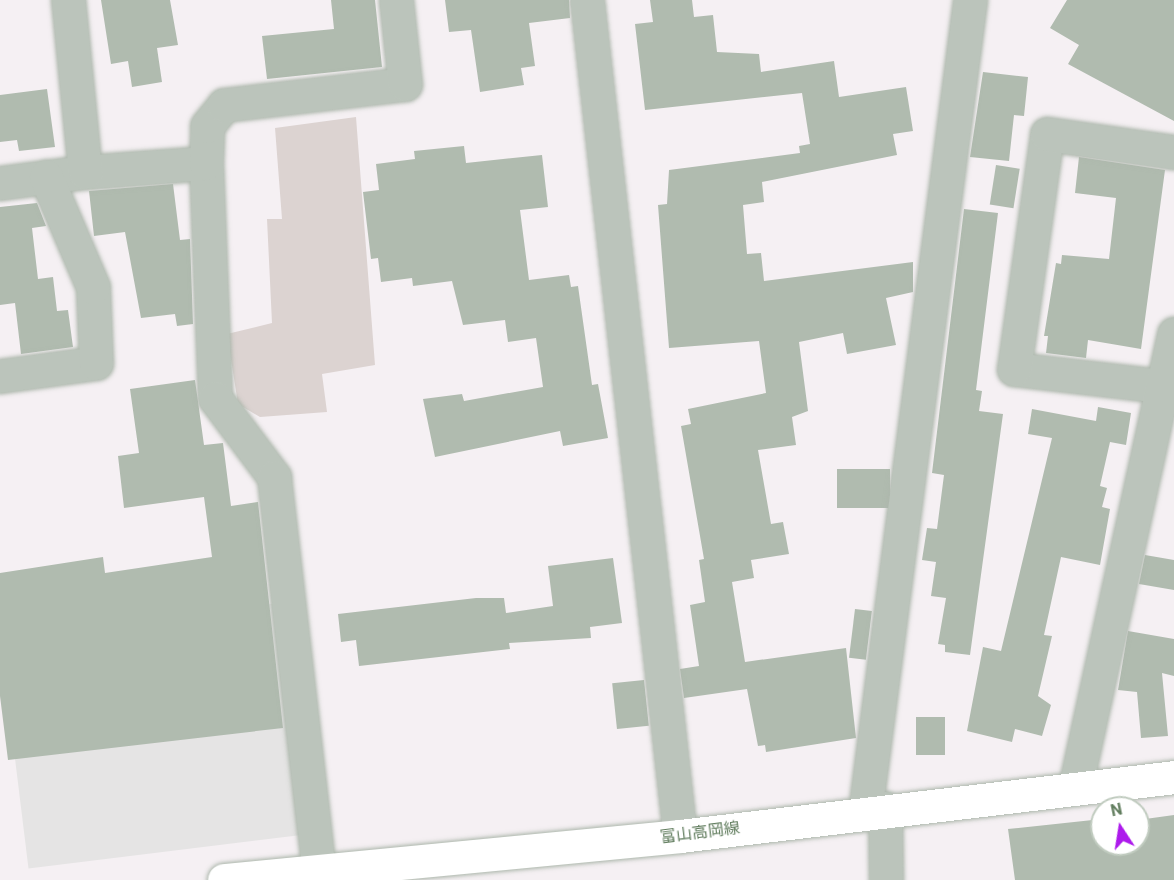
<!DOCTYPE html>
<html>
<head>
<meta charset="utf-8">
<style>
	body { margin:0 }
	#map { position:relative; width:1174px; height:880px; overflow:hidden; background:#f5f0f3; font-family:Roboto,"Noto Sans JP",sans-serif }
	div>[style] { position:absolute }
	.built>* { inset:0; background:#e5e4e4; transform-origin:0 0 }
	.green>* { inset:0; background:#dcd3d1 }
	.building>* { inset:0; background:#b0bbaf; transform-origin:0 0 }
	.roads { filter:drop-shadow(0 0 2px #adb7ac) drop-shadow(0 0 2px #adb7ac) }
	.minor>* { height:33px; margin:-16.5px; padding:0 16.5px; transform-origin:16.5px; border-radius:16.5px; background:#bbc4bb }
	.major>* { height:33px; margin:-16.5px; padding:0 16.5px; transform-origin:16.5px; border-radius:16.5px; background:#fff }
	span { translate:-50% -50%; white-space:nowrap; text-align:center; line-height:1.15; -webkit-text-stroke:6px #fff; paint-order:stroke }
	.street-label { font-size:16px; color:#617d5e }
	.north { position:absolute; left:1090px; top:796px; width:60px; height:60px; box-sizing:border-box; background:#fff; border:2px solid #c0cbbf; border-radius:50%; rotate:348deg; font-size:16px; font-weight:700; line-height:24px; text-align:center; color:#617d5e }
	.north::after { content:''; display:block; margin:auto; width:21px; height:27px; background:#ad1aec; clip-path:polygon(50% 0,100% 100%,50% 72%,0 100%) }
</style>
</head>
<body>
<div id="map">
	<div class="built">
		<div style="left:279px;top:603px;width:233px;height:281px;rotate:83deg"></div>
	</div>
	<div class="green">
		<div style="clip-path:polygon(356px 117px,375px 365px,322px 374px,327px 412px,260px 417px,238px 404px,227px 334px,272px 323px,267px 219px,282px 219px,275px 128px)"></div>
	</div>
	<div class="building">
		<div style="clip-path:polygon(101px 0,170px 0,178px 45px,157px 48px,162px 82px,132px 87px,128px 61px,111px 64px)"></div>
		<div style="clip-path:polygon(331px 0,375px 0,382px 67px,267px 79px,262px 36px,334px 29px)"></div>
		<div style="clip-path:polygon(445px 0,569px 0,570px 18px,529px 23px,535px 66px,521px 68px,524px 85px,480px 92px,471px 30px,449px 32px)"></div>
		<div style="clip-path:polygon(650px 0,692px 0,694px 17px,713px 15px,717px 52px,759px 54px,761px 72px,834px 61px,839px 97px,906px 87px,913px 131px,893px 134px,897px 155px,762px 182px,764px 202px,743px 205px,747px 254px,761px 253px,764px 281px,913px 262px,913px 292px,886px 298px,896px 345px,847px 354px,843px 333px,799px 342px,808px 411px,792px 417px,796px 445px,758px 450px,771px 524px,783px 522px,789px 554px,751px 560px,754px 578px,732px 582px,745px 662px,846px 648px,856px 738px,766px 752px,765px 745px,758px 746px,747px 689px,684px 698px,680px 669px,699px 666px,690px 605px,705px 602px,699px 560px,704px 559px,681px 426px,691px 424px,688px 409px,766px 393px,759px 341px,669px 348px,658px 205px,667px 204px,669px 170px,800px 153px,799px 146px,810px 144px,802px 93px,645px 110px,635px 24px,653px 22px)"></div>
		<div style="clip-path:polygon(1067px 0,1174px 0,1174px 121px,1068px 64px,1079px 45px,1050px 28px)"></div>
		<div style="clip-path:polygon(983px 72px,1028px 77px,1024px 116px,1014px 115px,1009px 161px,970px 157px)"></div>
		<div style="clip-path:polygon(47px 89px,55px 147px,19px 151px,17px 140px,0 142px,0 95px)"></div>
		<div style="clip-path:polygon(464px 146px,466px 163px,542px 155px,548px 207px,520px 210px,529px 280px,569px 275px,571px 287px,578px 286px,592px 385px,598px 384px,608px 438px,563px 446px,560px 431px,435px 457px,423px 399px,462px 394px,464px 401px,543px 387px,536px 338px,508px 342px,505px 320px,463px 325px,452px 281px,413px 286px,412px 278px,381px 282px,378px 258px,371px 259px,363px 192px,379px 190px,376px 164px,415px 159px,414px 151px)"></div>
		<div style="clip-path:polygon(1079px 157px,1165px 170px,1141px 349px,1088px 340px,1086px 358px,1046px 353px,1048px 336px,1044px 336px,1056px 263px,1061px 264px,1062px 255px,1109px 259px,1116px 198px,1075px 193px)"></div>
		<div style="left:996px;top:165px;width:24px;height:40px;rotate:9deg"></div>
		<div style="clip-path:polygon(173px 184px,180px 240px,190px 239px,193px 324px,177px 326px,175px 314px,141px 318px,125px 232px,94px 236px,89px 191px)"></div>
		<div style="clip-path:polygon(37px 203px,46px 226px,32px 228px,38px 279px,53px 277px,57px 311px,68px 310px,73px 347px,21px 354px,15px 303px,0 305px,0 207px)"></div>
		<div style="clip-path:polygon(964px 209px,998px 213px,976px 390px,982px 391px,979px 411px,1003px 414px,970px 655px,945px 652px,945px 645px,938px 644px,946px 598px,931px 596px,936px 562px,922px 560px,927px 528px,937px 529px,944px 475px,932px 473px)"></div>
		<div style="clip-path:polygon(195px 380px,204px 445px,223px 443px,231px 506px,258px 502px,283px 728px,8px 760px,0 696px,0 573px,103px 557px,105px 573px,212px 557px,204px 497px,124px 508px,118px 456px,139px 453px,130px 389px)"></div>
		<div style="clip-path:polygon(1098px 407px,1131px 413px,1126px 445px,1110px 442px,1100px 486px,1107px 488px,1102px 507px,1110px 509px,1100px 565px,1061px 557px,1044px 635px,1052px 636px,1038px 696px,1051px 705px,1042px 736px,1015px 729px,1012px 742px,967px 731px,983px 647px,1001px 651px,1052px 438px,1028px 434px,1032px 409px,1096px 421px)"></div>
		<div style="left:837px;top:469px;width:53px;height:39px"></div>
		<div style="clip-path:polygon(1145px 555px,1174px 560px,1174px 590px,1139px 584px)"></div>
		<div style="clip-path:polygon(613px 558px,622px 623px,590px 627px,591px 638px,509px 643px,510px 649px,359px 666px,356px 640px,341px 642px,338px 614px,476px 598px,504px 598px,506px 613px,553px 606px,548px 566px)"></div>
		<div style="left:855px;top:609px;width:17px;height:49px;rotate:7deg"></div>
		<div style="clip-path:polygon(1128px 631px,1174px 639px,1174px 676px,1162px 673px,1168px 736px,1141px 738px,1137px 692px,1118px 690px)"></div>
		<div style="left:644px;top:680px;width:46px;height:32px;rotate:84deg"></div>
		<div style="left:916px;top:717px;width:29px;height:38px"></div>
		<div style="clip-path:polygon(1174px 815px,1174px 880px,1015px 880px,1008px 829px,1102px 819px,1102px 844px,1138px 844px,1138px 820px)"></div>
	</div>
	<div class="roads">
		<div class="minor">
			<div style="left:587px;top:0;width:841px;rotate:83.65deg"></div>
			<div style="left:206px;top:163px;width:235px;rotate:87.8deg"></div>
			<div style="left:215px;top:398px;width:99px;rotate:53.2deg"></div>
			<div style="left:274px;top:477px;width:406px;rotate:83.5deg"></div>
			<div style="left:85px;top:172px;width:121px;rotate:-4.3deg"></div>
			<div style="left:206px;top:163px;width:37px;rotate:-88deg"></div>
			<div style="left:207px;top:126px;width:27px;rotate:-51deg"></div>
			<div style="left:224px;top:105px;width:182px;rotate:-6.6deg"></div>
			<div style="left:405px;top:84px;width:84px;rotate:-96.1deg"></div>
			<div style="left:0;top:183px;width:86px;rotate:-7.4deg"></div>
			<div style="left:85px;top:172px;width:173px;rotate:-95.6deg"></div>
			<div style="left:0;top:376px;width:97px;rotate:-7.7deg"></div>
			<div style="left:96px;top:363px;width:76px;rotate:-92.3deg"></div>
			<div style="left:93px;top:287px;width:120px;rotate:-113.1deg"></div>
			<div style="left:1161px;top:386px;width:148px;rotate:-173.4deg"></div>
			<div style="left:1014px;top:369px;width:237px;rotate:-82deg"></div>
			<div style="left:1047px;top:134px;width:128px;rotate:8.1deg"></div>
			<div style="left:1075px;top:788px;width:465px;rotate:-77.7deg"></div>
			<div style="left:885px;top:808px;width:72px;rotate:89.2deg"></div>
			<div style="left:865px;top:812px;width:819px;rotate:-82.63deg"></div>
		</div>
		<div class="major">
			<div style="left:224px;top:880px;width:458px;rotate:-5.5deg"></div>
			<div style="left:680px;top:836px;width:498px;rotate:-6.8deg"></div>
		</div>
	</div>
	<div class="street-label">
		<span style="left:700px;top:833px;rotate:-7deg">富山高岡線</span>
	</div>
	<div class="north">N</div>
</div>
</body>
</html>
